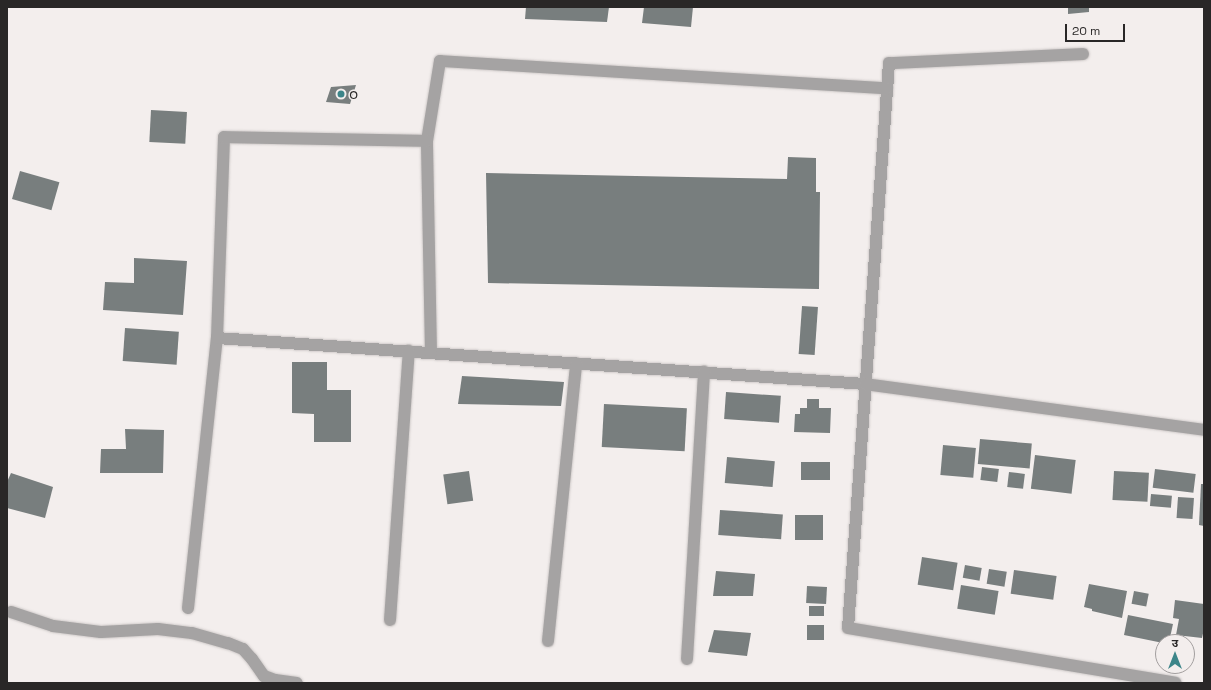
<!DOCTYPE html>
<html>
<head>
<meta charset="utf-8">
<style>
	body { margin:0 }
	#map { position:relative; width:1211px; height:690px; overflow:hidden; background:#f3eeed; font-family:"Space Grotesk","Noto Sans Devanagari",sans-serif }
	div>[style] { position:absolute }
	.building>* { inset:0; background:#787e7e; transform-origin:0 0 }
	.roads { filter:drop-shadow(0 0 1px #cfcac9) drop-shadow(0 0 1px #cfcac9) }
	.street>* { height:12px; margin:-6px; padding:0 6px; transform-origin:6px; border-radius:6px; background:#a5a3a3 }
	.dots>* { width:11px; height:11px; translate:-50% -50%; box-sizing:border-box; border:2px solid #f3eeed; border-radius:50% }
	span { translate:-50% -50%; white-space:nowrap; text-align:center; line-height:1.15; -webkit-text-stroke:3px #f3eeed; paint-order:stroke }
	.poi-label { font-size:15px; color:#292727 }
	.left { translate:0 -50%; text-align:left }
	.frame { position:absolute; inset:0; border:8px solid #292727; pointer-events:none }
	.north { position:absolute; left:1155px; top:634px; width:40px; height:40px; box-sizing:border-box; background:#f3eeed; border:1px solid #a29e9e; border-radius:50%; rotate:0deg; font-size:11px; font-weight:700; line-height:16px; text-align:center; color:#292727 }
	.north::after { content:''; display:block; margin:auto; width:14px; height:18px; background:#3c8589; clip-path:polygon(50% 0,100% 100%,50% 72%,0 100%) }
	.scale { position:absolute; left:1065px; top:24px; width:60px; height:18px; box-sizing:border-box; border:2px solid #292727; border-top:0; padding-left:5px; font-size:12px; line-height:14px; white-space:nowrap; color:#292727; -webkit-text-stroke:3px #f3eeed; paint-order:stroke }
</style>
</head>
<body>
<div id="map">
	<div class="building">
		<div style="clip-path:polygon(526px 7px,609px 7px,607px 22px,525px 19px)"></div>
		<div style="clip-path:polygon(644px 7px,693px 7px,691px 27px,642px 23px)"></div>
		<div style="clip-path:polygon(1068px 7px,1089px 7px,1089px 12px,1068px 14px)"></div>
		<div style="clip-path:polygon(356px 85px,350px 104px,326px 102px,331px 87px)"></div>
		<div style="left:151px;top:110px;width:36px;height:32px;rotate:3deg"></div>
		<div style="clip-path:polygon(788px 157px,816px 158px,816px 192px,820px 192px,819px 289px,488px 283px,486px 173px,787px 179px)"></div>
		<div style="left:20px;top:171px;width:41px;height:29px;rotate:16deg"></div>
		<div style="clip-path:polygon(134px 258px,187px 261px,183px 315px,103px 310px,105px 282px,134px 283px)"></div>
		<div style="left:802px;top:306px;width:16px;height:48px;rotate:4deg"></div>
		<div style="left:125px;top:328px;width:54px;height:33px;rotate:4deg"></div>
		<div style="clip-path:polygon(292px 362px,327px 362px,327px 390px,351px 390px,351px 442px,314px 442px,314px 414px,292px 413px)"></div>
		<div style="clip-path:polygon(462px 376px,564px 382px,561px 406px,458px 404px)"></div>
		<div style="left:726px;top:392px;width:55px;height:27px;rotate:4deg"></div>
		<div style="clip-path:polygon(807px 399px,819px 399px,819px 408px,831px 408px,830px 433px,794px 432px,795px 414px,800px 414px,800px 408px,807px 408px)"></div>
		<div style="left:604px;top:404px;width:83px;height:43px;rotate:3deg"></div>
		<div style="clip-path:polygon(125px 429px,164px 430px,163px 473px,100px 473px,101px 449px,126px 449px)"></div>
		<div style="left:980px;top:439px;width:52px;height:25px;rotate:5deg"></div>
		<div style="left:943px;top:445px;width:33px;height:30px;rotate:5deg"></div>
		<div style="left:1035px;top:455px;width:41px;height:34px;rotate:7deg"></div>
		<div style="left:727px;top:457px;width:48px;height:26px;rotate:5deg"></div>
		<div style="left:801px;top:462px;width:29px;height:18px"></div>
		<div style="left:982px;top:467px;width:17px;height:13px;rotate:7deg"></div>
		<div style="left:1155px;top:469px;width:41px;height:19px;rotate:7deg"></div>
		<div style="left:469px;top:471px;width:30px;height:26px;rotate:82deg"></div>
		<div style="left:1114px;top:471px;width:35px;height:29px;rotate:3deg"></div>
		<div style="left:1009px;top:472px;width:16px;height:15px;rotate:7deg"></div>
		<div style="clip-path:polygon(11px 473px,53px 487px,45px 518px,7px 508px,7px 482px)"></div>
		<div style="clip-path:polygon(1201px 484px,1204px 484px,1204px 526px,1199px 525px)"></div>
		<div style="left:1151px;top:494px;width:21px;height:12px;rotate:5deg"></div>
		<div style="left:1178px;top:497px;width:16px;height:21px;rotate:4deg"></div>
		<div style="left:720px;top:510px;width:63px;height:25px;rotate:4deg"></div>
		<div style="left:795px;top:515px;width:28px;height:25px"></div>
		<div style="left:922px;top:557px;width:36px;height:28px;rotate:9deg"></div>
		<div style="left:965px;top:565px;width:17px;height:13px;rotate:10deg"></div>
		<div style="left:989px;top:569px;width:18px;height:15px;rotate:9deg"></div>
		<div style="left:1014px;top:570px;width:43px;height:24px;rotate:8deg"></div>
		<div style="clip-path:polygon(716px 571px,755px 574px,753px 596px,713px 596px)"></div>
		<div style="clip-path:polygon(1089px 584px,1127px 591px,1122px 618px,1092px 611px,1092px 609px,1084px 607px)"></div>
		<div style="left:961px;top:585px;width:38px;height:24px;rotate:9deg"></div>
		<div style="left:807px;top:586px;width:20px;height:17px;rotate:3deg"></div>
		<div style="left:1134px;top:591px;width:15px;height:13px;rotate:11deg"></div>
		<div style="clip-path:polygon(1175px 600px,1204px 604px,1204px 629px,1202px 638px,1176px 635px,1179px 619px,1173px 618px)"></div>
		<div style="left:809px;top:606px;width:15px;height:10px"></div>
		<div style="clip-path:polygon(1128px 615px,1173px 624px,1169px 642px,1163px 643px,1124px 635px)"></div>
		<div style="left:807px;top:625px;width:17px;height:15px"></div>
		<div style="clip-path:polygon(714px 630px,751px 633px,747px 656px,708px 652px)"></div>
	</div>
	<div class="roads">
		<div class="street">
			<div style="left:1083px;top:54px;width:194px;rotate:177.3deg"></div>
			<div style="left:889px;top:63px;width:566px;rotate:94.15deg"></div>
			<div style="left:848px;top:628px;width:332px;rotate:9.5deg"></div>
			<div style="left:217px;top:338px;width:650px;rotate:4.06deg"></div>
			<div style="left:865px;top:384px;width:342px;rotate:7.7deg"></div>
			<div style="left:431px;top:353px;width:212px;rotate:-91.1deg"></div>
			<div style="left:427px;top:141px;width:81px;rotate:-80.8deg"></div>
			<div style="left:440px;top:61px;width:448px;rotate:3.5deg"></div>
			<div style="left:188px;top:608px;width:272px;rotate:-83.9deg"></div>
			<div style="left:217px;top:338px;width:201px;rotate:-88deg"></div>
			<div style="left:224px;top:137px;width:203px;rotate:1.1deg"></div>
			<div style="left:11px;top:612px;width:44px;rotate:18.4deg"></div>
			<div style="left:53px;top:626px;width:48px;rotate:7.1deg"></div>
			<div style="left:101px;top:632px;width:57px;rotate:-3deg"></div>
			<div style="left:158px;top:629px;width:34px;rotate:7deg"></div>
			<div style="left:192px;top:633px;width:37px;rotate:16deg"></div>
			<div style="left:228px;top:643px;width:16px;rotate:22deg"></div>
			<div style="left:243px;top:649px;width:13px;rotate:48deg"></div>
			<div style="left:252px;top:659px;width:21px;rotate:55deg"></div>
			<div style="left:264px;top:676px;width:12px;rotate:20deg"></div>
			<div style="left:275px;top:680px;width:22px;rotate:8deg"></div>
			<div style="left:390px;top:620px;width:270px;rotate:-86deg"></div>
			<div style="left:548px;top:641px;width:279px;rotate:-84.2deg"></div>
			<div style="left:687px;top:659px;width:288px;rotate:-86.6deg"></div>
		</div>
	</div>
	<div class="dots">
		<div style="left:341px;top:94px;background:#3c8589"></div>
	</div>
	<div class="poi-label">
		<span class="left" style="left:349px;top:94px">o</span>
	</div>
	<div class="frame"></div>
	<div class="north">उ</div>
	<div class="scale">20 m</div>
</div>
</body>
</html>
